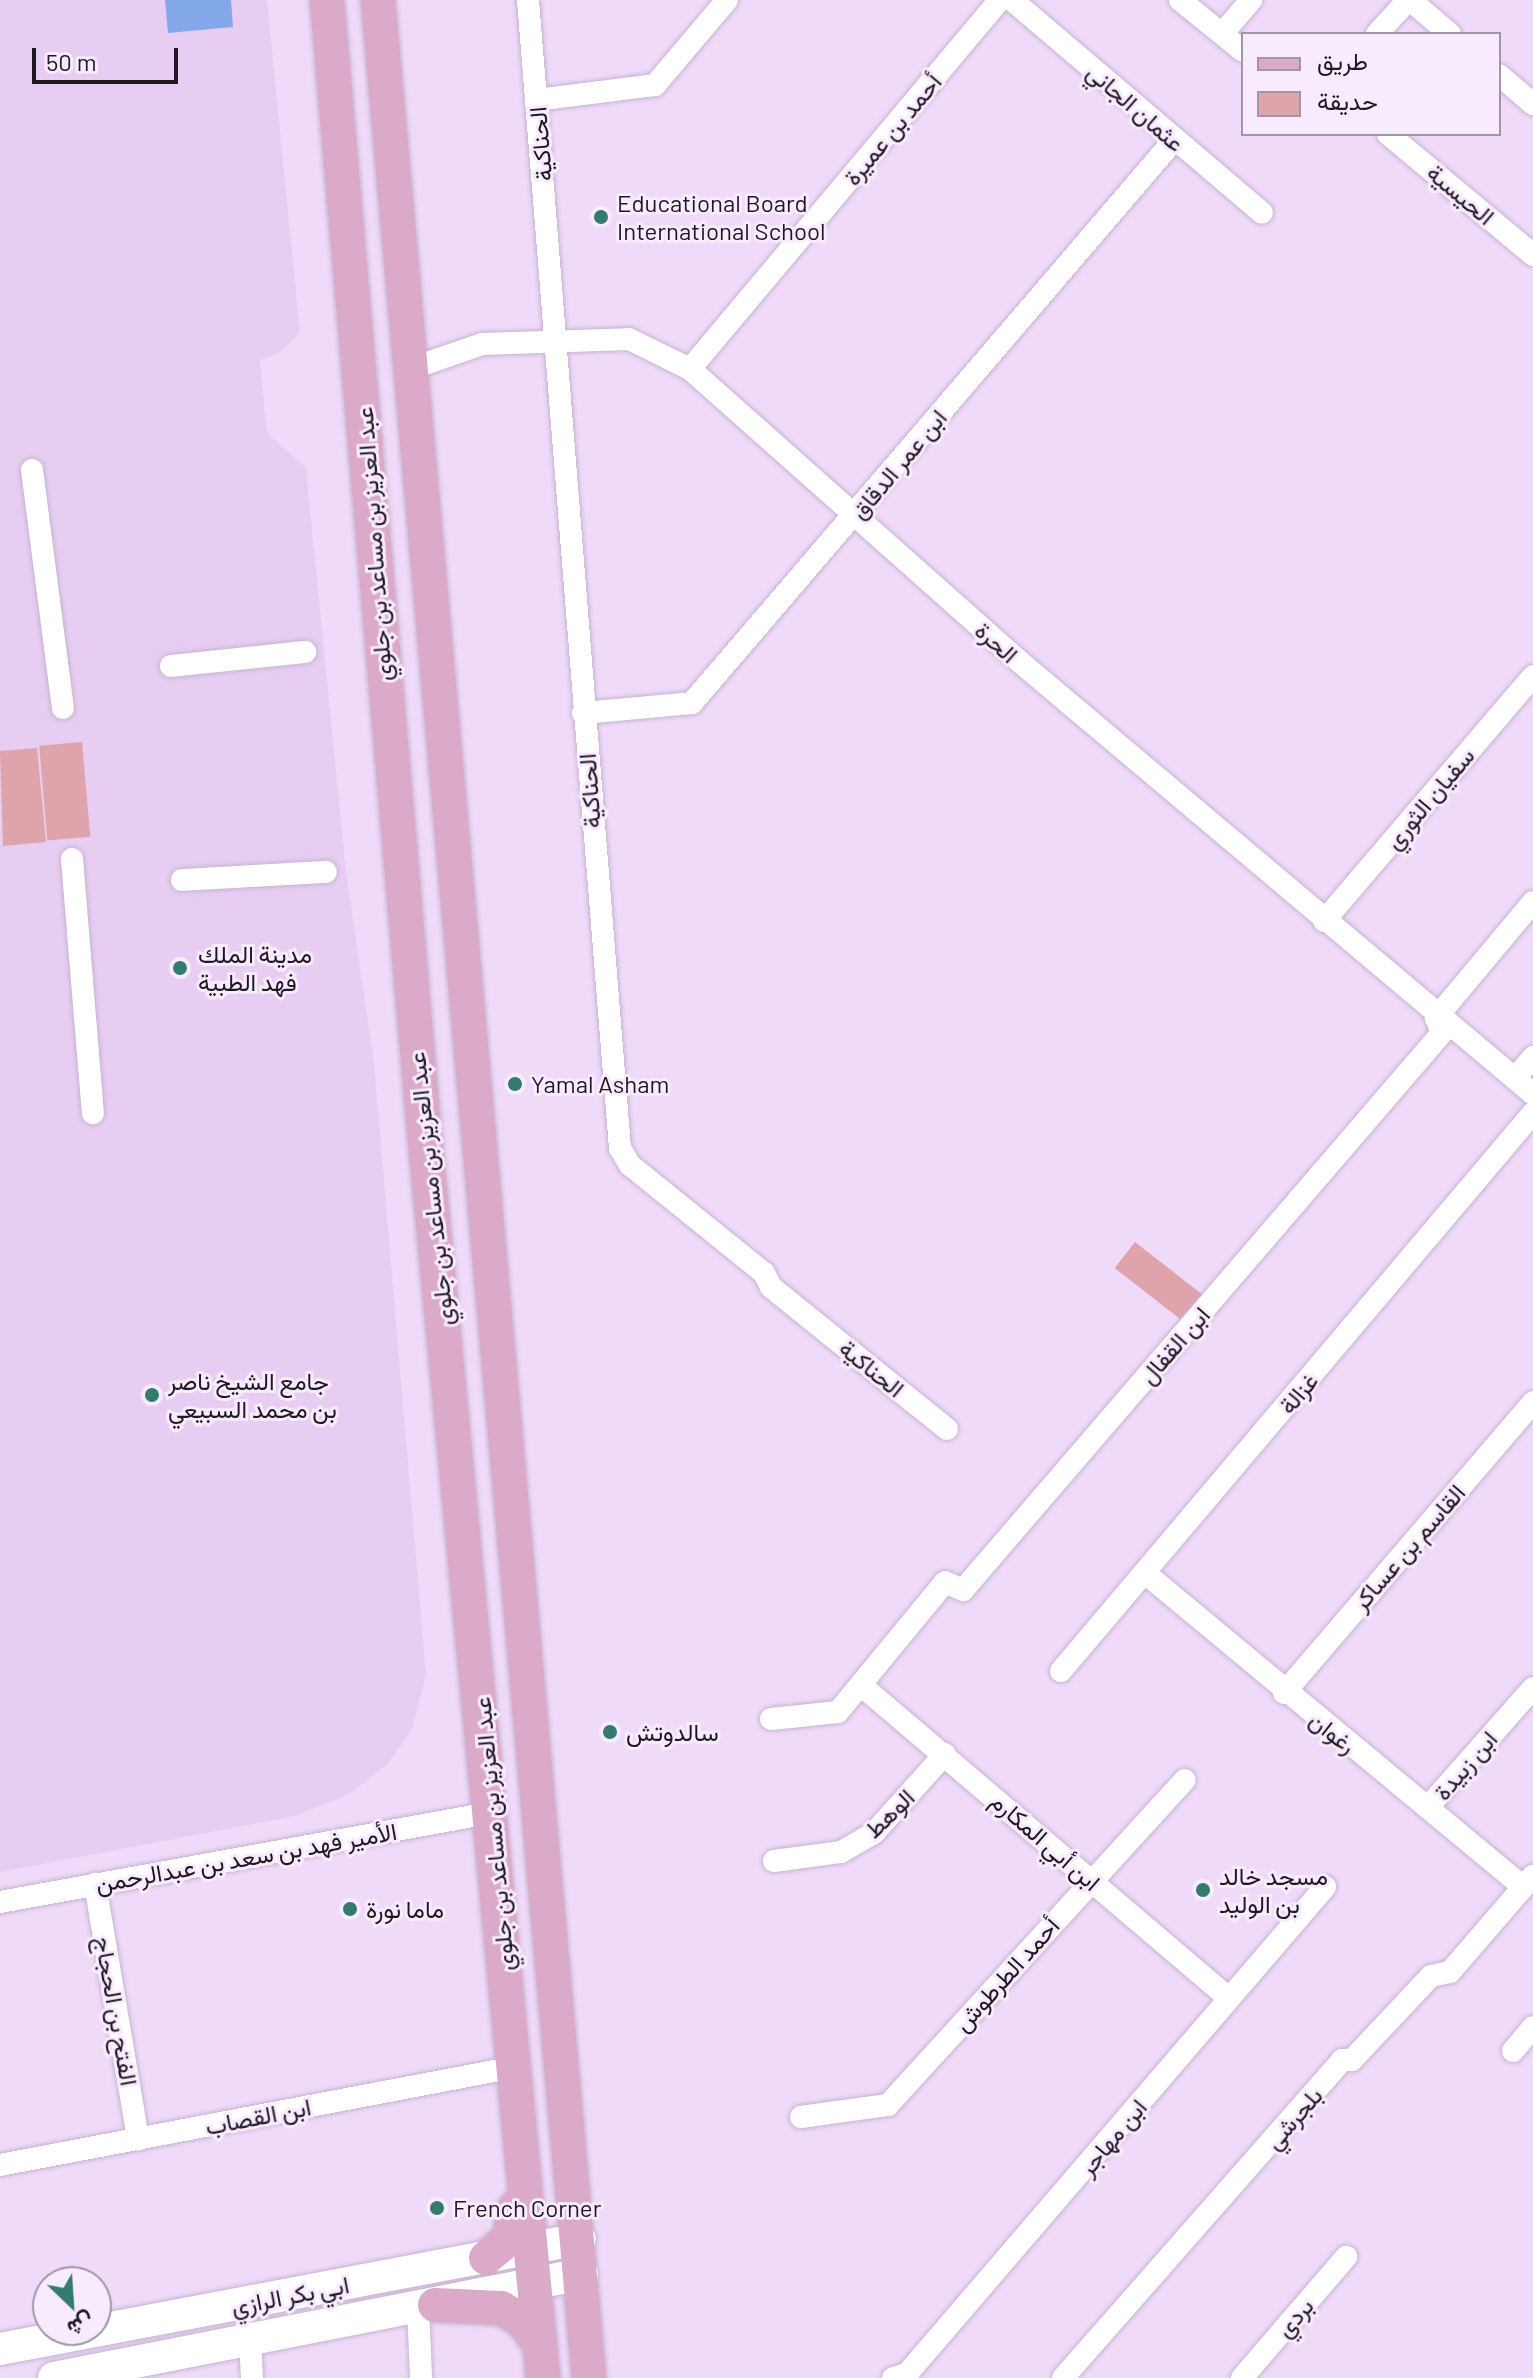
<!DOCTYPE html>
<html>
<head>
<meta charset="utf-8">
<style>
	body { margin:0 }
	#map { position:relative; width:1533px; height:2378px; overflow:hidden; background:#f0dafa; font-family:Barlow,Vazirmatn,sans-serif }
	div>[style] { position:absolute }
	.built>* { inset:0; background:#e7cdf2 }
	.green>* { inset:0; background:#dfa3ab; transform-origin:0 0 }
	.water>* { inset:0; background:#84a9eb }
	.roads { filter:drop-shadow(0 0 2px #c8b3d1) drop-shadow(0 0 2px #c8b3d1) }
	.street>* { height:22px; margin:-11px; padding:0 11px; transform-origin:11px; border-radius:11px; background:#fff }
	.secondary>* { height:32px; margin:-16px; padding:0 16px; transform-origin:16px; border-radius:16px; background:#fff }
	.primary>* { height:34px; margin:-17px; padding:0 17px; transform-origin:17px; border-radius:17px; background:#daaac8 }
	.dots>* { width:22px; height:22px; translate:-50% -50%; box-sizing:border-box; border:4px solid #f8ebfe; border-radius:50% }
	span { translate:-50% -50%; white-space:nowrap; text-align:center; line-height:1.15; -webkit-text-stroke:6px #f8ebfe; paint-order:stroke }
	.street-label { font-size:24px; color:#1f1722 }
	.poi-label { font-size:24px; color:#1f1722 }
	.left { translate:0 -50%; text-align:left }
	.legend { position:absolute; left:1241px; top:32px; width:260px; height:104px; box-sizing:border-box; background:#f8ebfe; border:2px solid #a196a6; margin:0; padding:10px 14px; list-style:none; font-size:24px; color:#1f1722 }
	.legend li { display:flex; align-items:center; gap:16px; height:40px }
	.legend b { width:40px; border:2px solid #a196a6 }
	.north { position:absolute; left:32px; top:2266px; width:80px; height:80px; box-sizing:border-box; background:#f8ebfe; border:2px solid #a196a6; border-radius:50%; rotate:155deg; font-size:22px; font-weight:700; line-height:32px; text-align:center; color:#1f1722 }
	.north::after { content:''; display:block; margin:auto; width:28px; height:36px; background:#357a6e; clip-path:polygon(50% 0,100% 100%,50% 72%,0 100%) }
	.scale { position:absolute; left:32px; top:48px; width:146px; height:36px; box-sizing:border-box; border:4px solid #1f1722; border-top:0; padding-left:10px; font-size:24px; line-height:28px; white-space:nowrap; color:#1f1722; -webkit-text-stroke:6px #f8ebfe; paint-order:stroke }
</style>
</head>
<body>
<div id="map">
	<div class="built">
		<div style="clip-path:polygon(0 0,267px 0,300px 332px,280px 353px,260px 360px,265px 414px,267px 433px,306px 468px,346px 872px,374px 1063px,426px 1675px,412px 1729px,387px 1765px,349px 1794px,295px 1816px,0 1872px)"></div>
	</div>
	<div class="green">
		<div style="left:82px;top:742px;width:95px;height:43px;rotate:85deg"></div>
		<div style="clip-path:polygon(37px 748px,46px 842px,3px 846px,0 751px)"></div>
		<div style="left:1135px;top:1242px;width:87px;height:33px;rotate:38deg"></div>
	</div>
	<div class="water">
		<div style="clip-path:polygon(165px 0,231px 0,233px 27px,168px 33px)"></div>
	</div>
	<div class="roads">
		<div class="street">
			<div style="left:528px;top:0;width:1152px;rotate:85.42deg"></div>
			<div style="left:620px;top:1148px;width:20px;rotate:60deg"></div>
			<div style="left:630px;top:1165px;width:172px;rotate:38.9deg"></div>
			<div style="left:764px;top:1273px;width:16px;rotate:63deg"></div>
			<div style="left:771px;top:1287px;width:226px;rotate:38.9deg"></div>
			<div style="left:1012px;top:0;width:328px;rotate:40.4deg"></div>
			<div style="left:1180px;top:0;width:81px;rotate:39deg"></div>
			<div style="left:1410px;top:0;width:52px;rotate:40.4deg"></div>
			<div style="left:1222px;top:34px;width:45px;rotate:-49.5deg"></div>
			<div style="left:1377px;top:34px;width:46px;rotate:-47.6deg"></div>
			<div style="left:1499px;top:75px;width:45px;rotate:40.5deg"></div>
			<div style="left:536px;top:100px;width:120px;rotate:-7.2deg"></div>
			<div style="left:655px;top:85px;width:111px;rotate:-49.7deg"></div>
			<div style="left:1388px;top:134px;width:189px;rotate:39.8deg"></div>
			<div style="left:410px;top:369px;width:76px;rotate:-19.1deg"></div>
			<div style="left:482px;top:344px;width:147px;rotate:-1.9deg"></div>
			<div style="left:629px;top:339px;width:68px;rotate:26.2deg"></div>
			<div style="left:690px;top:369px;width:441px;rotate:41.6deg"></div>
			<div style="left:1020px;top:662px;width:671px;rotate:40.1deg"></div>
			<div style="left:690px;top:369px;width:482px;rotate:-50deg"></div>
			<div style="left:32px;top:470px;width:240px;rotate:82.6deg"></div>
			<div style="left:171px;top:666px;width:135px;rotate:-6deg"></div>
			<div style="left:583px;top:713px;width:109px;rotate:-5.2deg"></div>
			<div style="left:692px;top:703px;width:741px;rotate:-49.43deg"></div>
			<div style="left:72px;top:859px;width:255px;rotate:85.3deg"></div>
			<div style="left:182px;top:880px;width:144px;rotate:-3.2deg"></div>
			<div style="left:1324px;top:921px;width:322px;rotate:-49.5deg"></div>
			<div style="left:1515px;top:1078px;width:28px;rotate:-49deg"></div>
			<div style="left:1145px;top:1573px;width:491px;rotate:39.7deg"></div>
			<div style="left:1061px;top:1671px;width:731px;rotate:-49.77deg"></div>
			<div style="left:862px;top:1686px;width:481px;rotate:40.4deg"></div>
			<div style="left:1284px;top:1693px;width:383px;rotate:-49.4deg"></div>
			<div style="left:771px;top:1719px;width:67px;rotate:-6deg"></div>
			<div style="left:838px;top:1712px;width:168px;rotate:-50.5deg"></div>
			<div style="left:945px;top:1582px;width:20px;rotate:24deg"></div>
			<div style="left:963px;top:1590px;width:735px;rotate:-49.31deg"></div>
			<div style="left:1442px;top:1033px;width:16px;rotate:-112deg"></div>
			<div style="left:1436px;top:1018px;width:151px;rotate:-50.1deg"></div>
			<div style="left:1429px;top:1806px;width:157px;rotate:-48.6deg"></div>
			<div style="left:774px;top:1861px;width:68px;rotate:-7.7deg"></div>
			<div style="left:841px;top:1852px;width:38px;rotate:-30deg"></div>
			<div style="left:874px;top:1833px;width:106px;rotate:-48.1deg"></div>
			<div style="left:95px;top:1884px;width:259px;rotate:80.4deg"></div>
			<div style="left:0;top:1902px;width:500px;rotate:-10.3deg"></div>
			<div style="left:1513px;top:2051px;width:31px;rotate:-50deg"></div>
			<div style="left:801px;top:2117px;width:88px;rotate:-7.9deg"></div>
			<div style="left:888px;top:2105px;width:440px;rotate:-47.6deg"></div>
			<div style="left:0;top:2165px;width:524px;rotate:-10.77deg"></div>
			<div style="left:418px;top:2308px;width:70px;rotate:87.5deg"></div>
			<div style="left:250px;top:2340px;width:38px;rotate:87deg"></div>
			<div style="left:893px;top:2378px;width:15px;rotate:-16deg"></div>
			<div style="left:907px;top:2374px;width:642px;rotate:-49.36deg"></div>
			<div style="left:1063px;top:2378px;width:423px;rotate:-48.7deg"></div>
			<div style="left:1342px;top:2060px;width:10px"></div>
			<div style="left:1352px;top:2060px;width:115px;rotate:-46.8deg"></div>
			<div style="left:1431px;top:1976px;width:19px;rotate:-12deg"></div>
			<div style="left:1450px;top:1972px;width:127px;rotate:-49.2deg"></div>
			<div style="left:1242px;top:2378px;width:160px;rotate:-49.3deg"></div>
		</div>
		<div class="secondary">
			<div style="left:0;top:2349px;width:590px;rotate:-10.74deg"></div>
			<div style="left:54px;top:2378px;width:538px;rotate:-11.14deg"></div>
		</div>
		<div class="primary">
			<div style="left:327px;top:0;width:1122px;rotate:85.09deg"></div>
			<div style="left:423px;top:1118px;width:1266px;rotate:84.56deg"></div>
			<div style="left:378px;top:0;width:2387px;rotate:84.93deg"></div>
			<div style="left:486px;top:2258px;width:30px;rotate:-40deg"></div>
			<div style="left:509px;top:2239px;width:31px;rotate:-79deg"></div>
			<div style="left:515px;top:2209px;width:11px;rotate:-49deg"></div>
			<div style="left:435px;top:2305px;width:66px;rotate:2.6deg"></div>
			<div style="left:501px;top:2308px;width:24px;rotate:30deg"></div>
			<div style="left:522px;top:2320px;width:31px;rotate:54deg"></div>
		</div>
	</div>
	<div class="dots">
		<div style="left:601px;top:217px;background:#357a6e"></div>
		<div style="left:180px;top:968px;background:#357a6e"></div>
		<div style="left:515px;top:1084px;background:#357a6e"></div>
		<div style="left:152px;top:1395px;background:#357a6e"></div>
		<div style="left:610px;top:1732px;background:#357a6e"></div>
		<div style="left:1203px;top:1890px;background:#357a6e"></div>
		<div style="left:350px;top:1909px;background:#357a6e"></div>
		<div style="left:437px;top:2208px;background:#357a6e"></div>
	</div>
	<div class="street-label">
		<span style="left:1136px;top:107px;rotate:41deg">عثمان الجاني</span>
		<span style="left:892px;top:129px;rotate:-50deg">أحمد بن عميرة</span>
		<span style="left:540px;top:144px;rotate:-95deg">الحناكية</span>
		<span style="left:1461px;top:194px;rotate:40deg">الحيسية</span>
		<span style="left:898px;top:464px;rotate:-50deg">ابن عمر الدقاق</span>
		<span style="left:373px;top:544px;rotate:-94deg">عبد العزيز بن مساعد بن جلوي</span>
		<span style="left:997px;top:642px;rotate:42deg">الحرة</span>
		<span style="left:589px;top:791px;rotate:-94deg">الحناكية</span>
		<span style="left:1429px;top:798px;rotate:-50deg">سفيان الثوري</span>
		<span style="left:430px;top:1189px;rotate:-96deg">عبد العزيز بن مساعد بن جلوي</span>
		<span style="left:1174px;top:1345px;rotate:-49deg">ابن القفال</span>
		<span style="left:872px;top:1368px;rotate:39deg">الحناكية</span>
		<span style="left:1298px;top:1393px;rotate:-50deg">غزالة</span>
		<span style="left:1408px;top:1547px;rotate:-49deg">القاسم بن عساكر</span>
		<span style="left:1333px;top:1732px;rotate:38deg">رغوان</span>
		<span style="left:1465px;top:1765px;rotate:-49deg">ابن زبيدة</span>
		<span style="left:889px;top:1813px;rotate:-44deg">الوهط</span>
		<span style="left:493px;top:1834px;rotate:-95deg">عبد العزيز بن مساعد بن جلوي</span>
		<span style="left:1046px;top:1841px;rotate:41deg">ابن أبي المكارم</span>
		<span style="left:246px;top:1857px;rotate:-10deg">الأمير فهد بن سعد بن عبدالرحمن</span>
		<span style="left:1006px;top:1974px;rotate:-48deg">أحمد الطرطوش</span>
		<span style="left:117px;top:2011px;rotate:80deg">الفتح بن الحجاج</span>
		<span style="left:258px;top:2116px;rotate:-11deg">ابن القصاب</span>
		<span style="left:1293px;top:2118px;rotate:-49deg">بلجرشي</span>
		<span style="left:1112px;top:2137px;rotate:-50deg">ابن مهاجر</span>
		<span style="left:290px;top:2295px;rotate:-11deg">ابي بكر الرازي</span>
		<span style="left:1294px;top:2317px;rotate:-49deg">بردي</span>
	</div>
	<div class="poi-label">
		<span class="left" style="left:617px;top:217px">Educational Board<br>International School</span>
		<span class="left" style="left:198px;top:968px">مدينة الملك<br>فهد الطبية</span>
		<span class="left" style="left:531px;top:1084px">Yamal Asham</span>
		<span class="left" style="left:168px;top:1395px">جامع الشيخ ناصر<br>بن محمد السبيعي</span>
		<span class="left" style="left:626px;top:1732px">سالدوتش</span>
		<span class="left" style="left:1219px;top:1890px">مسجد خالد<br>بن الوليد</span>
		<span class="left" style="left:366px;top:1909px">ماما نورة</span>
		<span class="left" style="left:453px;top:2208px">French Corner</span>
	</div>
	<ul class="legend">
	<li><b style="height:10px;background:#daaac8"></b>طريق</li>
	<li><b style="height:22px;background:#dfa3ab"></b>حديقة</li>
	</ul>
	<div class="north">ش</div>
	<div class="scale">50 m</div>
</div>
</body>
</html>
